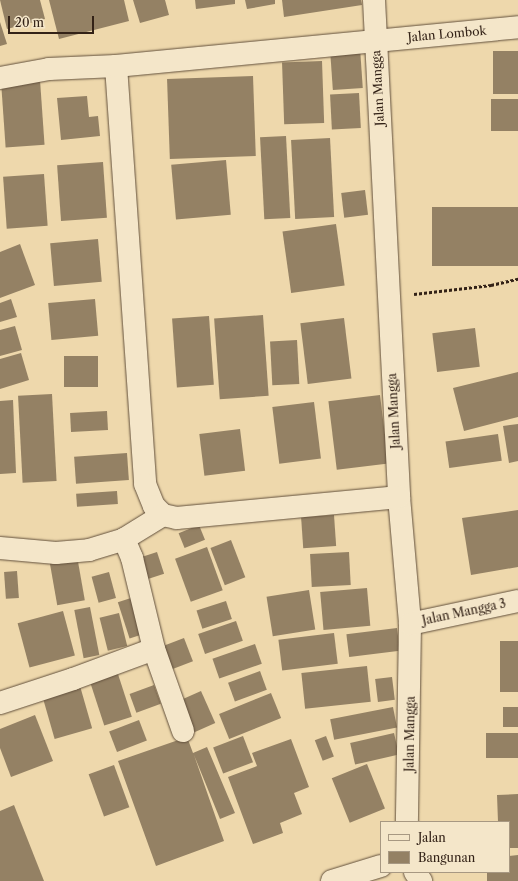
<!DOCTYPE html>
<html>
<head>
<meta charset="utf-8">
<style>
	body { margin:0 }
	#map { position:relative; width:518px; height:881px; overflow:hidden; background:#eed8ac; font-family:"Libre Caslon Text",serif }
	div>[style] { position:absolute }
	.building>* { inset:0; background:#948164; transform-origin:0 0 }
	.path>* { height:2.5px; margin-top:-1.25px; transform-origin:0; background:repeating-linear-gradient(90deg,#332217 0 3px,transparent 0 5px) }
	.roads { filter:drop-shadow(0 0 1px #62503c) drop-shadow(0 0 1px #62503c) }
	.minor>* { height:22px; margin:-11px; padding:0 11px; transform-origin:11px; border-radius:11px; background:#f4e6c9 }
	span { translate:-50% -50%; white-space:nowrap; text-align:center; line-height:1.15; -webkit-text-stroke:3px #f4e6c9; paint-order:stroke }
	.street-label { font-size:12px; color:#332217 }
	.legend { position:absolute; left:380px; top:821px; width:130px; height:52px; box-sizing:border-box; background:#f4e6c9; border:1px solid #a79882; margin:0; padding:5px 7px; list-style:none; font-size:12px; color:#332217 }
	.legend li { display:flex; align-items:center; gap:8px; height:20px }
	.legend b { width:20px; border:1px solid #a79882 }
	.scale { position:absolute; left:8px; top:16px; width:86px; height:18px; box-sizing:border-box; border:2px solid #332217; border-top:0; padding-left:5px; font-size:12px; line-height:14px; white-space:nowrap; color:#332217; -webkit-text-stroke:3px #f4e6c9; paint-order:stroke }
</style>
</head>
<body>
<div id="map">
	<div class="building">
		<div style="clip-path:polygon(0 0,40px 0,45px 19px,7px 29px)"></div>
		<div style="clip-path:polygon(49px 0,124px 0,129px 21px,59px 39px)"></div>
		<div style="clip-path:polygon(133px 0,165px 0,169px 15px,140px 23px)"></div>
		<div style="clip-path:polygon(195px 0,235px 0,235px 4px,196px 9px)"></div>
		<div style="clip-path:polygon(245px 0,275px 0,275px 4px,247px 9px)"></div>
		<div style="clip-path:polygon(282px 0,361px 0,362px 5px,284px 17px)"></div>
		<div style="clip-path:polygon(0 22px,7px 44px,0 46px)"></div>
		<div style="left:360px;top:48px;width:40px;height:30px;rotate:86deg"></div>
		<div style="left:518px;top:51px;width:43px;height:25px;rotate:90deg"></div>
		<div style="left:322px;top:61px;width:62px;height:40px;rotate:88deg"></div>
		<div style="left:253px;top:76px;width:80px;height:86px;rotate:88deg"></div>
		<div style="left:40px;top:80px;width:65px;height:39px;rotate:86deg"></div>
		<div style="left:359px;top:93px;width:35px;height:29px;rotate:87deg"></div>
		<div style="clip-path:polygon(87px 96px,89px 117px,98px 116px,100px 136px,61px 140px,57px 98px)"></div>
		<div style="left:518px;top:99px;width:32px;height:27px;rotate:90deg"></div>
		<div style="left:286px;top:136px;width:82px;height:26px;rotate:87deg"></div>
		<div style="left:330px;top:138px;width:79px;height:39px;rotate:87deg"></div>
		<div style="left:226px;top:160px;width:55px;height:55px;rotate:85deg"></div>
		<div style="left:103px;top:162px;width:56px;height:46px;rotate:86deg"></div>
		<div style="left:44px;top:174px;width:52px;height:41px;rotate:86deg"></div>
		<div style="left:365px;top:190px;width:25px;height:24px;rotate:83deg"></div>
		<div style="left:518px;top:207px;width:59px;height:86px;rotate:90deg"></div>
		<div style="left:336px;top:224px;width:62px;height:54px;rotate:82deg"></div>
		<div style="left:98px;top:239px;width:43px;height:48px;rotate:85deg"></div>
		<div style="clip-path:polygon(20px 244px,35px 285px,0 298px,0 252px)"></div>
		<div style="clip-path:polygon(11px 299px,17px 317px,0 322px,0 303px)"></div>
		<div style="left:95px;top:299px;width:37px;height:47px;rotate:85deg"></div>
		<div style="left:263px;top:315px;width:81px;height:49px;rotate:86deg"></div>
		<div style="left:209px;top:316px;width:69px;height:37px;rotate:86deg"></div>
		<div style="left:344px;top:318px;width:61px;height:44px;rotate:83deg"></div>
		<div style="clip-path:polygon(15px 326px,22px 350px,0 356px,0 330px)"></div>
		<div style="left:475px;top:328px;width:39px;height:43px;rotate:83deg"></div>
		<div style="left:297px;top:340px;width:44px;height:27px;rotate:87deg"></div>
		<div style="clip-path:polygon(21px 353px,29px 380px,0 389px,0 359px)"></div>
		<div style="left:64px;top:356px;width:34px;height:31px"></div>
		<div style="clip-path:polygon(518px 372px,518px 417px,464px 431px,453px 388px)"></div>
		<div style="left:52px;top:394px;width:87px;height:34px;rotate:87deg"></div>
		<div style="left:380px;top:395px;width:69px;height:52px;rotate:83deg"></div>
		<div style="clip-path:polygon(13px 400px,16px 473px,0 474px,0 401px)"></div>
		<div style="left:314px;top:402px;width:57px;height:42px;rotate:83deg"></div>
		<div style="left:107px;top:411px;width:19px;height:37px;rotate:87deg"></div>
		<div style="clip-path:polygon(518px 424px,518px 461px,509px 463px,503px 426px)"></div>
		<div style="left:240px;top:429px;width:42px;height:41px;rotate:83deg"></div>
		<div style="left:498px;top:434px;width:27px;height:53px;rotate:82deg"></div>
		<div style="left:127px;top:453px;width:27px;height:53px;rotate:86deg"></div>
		<div style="left:117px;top:491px;width:13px;height:41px;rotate:86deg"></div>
		<div style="clip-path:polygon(518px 510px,518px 567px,471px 575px,462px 518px)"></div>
		<div style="left:334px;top:515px;width:31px;height:33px;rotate:86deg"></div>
		<div style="left:199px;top:525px;width:16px;height:22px;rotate:68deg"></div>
		<div style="left:231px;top:540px;width:40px;height:22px;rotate:69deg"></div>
		<div style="left:207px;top:547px;width:46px;height:34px;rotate:70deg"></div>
		<div style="left:157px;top:552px;width:23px;height:21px;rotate:72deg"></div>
		<div style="left:349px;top:552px;width:33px;height:39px;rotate:87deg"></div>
		<div style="left:77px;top:556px;width:45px;height:28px;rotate:80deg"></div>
		<div style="left:17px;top:571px;width:27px;height:13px;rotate:86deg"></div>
		<div style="left:109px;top:572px;width:27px;height:18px;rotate:75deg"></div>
		<div style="left:367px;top:588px;width:38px;height:47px;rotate:85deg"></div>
		<div style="left:309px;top:590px;width:40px;height:43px;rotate:81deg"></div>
		<div style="left:134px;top:597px;width:38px;height:17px;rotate:72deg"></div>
		<div style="left:226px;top:601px;width:19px;height:31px;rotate:72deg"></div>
		<div style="left:90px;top:607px;width:49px;height:16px;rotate:79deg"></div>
		<div style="left:63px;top:611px;width:46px;height:47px;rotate:75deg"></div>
		<div style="left:119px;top:613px;width:34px;height:20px;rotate:76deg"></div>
		<div style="left:236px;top:621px;width:21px;height:40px;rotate:71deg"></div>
		<div style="left:397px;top:628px;width:23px;height:51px;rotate:83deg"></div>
		<div style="left:334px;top:633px;width:31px;height:56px;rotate:83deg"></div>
		<div style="left:184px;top:638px;width:25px;height:28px;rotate:69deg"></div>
		<div style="left:500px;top:641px;width:18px;height:51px"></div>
		<div style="left:255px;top:644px;width:21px;height:45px;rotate:71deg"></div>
		<div style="left:367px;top:666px;width:36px;height:66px;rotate:84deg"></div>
		<div style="left:117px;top:671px;width:48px;height:29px;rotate:72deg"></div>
		<div style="left:260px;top:671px;width:20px;height:34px;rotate:70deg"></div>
		<div style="left:392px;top:677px;width:23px;height:17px;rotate:83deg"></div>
		<div style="left:154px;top:685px;width:20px;height:26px;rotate:70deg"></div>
		<div style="left:80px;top:686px;width:44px;height:39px;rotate:74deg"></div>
		<div style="left:201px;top:691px;width:35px;height:24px;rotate:66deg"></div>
		<div style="left:271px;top:693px;width:27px;height:56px;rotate:68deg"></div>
		<div style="left:393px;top:707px;width:21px;height:64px;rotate:79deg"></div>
		<div style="left:518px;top:707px;width:20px;height:15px;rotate:90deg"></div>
		<div style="clip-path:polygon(35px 715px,53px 761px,11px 777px,0 748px,0 729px)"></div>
		<div style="left:139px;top:720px;width:22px;height:32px;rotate:69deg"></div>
		<div style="left:394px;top:733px;width:22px;height:45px;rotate:77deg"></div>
		<div style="left:518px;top:733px;width:25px;height:32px;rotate:90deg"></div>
		<div style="left:243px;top:736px;width:28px;height:32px;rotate:69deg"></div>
		<div style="left:326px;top:736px;width:22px;height:12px;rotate:69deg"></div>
		<div style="clip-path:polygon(187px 737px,193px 753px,207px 747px,235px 813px,220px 819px,194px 755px,224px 841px,156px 866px,118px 761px)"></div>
		<div style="clip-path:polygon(291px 739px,309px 787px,294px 793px,302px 814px,280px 823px,283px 833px,253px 844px,228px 777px,257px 766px,252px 753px)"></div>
		<div style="left:367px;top:764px;width:48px;height:38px;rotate:68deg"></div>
		<div style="left:114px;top:765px;width:45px;height:27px;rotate:70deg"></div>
		<div style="clip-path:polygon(518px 794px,518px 848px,509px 848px,509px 822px,498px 822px,497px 795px)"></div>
		<div style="clip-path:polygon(14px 805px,44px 881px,0 881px,0 811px)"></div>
		<div style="clip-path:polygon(518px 855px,518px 881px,487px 881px,487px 872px,509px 872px,509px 856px)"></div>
	</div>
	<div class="path">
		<div style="left:414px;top:294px;width:78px;rotate:-6.7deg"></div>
		<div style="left:491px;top:285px;width:28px;rotate:-13deg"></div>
	</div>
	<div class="roads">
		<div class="minor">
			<div style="left:374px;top:0;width:498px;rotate:87.1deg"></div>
			<div style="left:399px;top:497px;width:127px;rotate:85deg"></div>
			<div style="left:410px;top:624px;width:198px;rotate:90.9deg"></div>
			<div style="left:116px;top:66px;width:419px;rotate:86deg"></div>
			<div style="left:145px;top:484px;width:24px;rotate:68deg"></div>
			<div style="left:154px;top:506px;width:13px;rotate:45deg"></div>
			<div style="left:163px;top:515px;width:14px;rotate:12deg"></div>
			<div style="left:177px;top:518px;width:223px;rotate:-5.4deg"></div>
			<div style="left:0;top:78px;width:50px;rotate:-10.4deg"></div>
			<div style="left:49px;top:69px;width:67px;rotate:-2.6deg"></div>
			<div style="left:116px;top:66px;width:404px;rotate:-5.5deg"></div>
			<div style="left:124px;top:539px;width:21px;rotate:67deg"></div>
			<div style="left:132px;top:558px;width:94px;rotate:76.4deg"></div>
			<div style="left:154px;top:649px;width:87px;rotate:70.5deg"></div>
			<div style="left:0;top:548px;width:56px;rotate:5.1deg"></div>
			<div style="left:56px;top:553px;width:33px;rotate:-5deg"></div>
			<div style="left:89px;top:550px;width:37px;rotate:-17deg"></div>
			<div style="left:124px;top:539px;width:46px;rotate:-31.6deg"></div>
			<div style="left:410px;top:624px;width:110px;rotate:-12deg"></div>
			<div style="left:0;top:703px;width:77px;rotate:-18.2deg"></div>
			<div style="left:73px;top:679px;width:86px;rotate:-20.3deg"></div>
			<div style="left:415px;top:872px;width:11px;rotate:56deg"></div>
			<div style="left:332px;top:881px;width:51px;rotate:-17deg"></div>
		</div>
	</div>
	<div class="street-label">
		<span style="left:447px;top:34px;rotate:-5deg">Jalan Lombok</span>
		<span style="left:378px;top:88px;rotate:-93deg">Jalan Mangga</span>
		<span style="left:394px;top:411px;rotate:-93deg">Jalan Mangga</span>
		<span style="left:464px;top:612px;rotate:-12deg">Jalan Mangga 3</span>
		<span style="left:410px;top:734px;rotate:-89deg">Jalan Mangga</span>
	</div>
	<ul class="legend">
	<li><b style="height:5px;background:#f4e6c9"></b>Jalan</li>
	<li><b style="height:11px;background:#948164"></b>Bangunan</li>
	</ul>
	<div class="scale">20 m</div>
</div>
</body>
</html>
